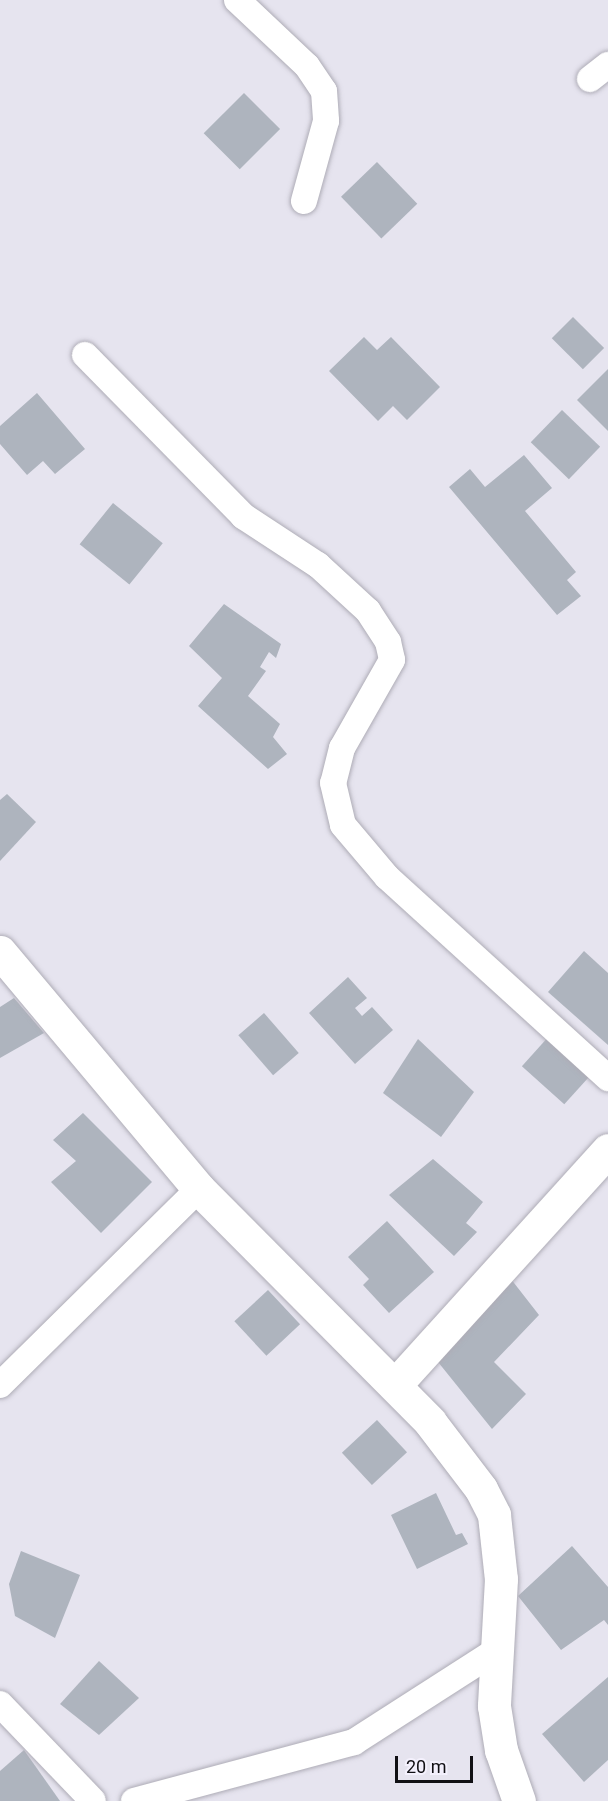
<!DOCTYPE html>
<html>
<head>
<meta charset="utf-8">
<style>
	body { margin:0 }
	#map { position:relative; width:608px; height:1801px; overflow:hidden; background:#e6e4ef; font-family:Roboto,sans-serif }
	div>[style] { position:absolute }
	.building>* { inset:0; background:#aeb4be; transform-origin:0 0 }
	.roads { filter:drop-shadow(0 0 2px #aeacb6) drop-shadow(0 0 2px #aeacb6) }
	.minor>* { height:26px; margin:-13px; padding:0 13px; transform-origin:13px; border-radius:13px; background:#fff }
	.tertiary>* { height:33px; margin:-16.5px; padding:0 16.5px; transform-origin:16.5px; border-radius:16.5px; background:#fff }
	span { translate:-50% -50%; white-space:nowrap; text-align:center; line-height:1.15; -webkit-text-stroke:4.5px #f4f1fd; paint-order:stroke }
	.scale { position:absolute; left:395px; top:1756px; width:78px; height:27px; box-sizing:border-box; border:3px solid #111014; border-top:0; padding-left:8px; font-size:18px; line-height:21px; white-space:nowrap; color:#111014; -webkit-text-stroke:4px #f4f1fd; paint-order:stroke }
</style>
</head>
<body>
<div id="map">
	<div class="building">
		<div style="left:244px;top:93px;width:51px;height:57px;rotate:45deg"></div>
		<div style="left:377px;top:162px;width:58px;height:50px;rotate:46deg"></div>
		<div style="left:573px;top:317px;width:44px;height:30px;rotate:45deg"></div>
		<div style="clip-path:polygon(364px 337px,377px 350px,391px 337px,440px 387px,407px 420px,393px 406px,378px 421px,329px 371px)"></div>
		<div style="clip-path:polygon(608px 369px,608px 431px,577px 400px)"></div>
		<div style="clip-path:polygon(37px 393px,85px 449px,55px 474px,43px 461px,27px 475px,0 444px,0 426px)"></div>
		<div style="left:562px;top:410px;width:53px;height:45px;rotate:44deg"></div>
		<div style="clip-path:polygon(524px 455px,552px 488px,525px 511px,576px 572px,567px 580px,581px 596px,557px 615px,449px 487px,470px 469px,485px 487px)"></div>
		<div style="left:113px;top:503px;width:64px;height:53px;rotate:39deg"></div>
		<div style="clip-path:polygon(224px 604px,281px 644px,276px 658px,269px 652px,260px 667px,266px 671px,248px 696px,280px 724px,273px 737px,287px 754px,268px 769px,198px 706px,222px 678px,189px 646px)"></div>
		<div style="clip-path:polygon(7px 794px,36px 822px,0 861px,0 800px)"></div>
		<div style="clip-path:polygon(584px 951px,608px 973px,608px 1045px,548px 992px)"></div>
		<div style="clip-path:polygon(348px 977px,367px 998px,355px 1008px,362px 1016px,372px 1007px,393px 1030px,355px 1064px,309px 1013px)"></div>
		<div style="clip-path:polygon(14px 998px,44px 1033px,0 1058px,0 1007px)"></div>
		<div style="left:264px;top:1013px;width:53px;height:34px;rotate:49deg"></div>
		<div style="left:550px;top:1035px;width:57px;height:42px;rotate:42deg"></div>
		<div style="clip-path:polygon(418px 1039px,474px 1092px,441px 1137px,383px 1093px)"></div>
		<div style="clip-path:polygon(83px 1113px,152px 1182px,101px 1233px,51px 1182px,76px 1161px,53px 1140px)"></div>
		<div style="clip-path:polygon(433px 1159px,483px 1202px,466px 1223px,477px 1232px,454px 1256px,389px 1195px)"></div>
		<div style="clip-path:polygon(387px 1221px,434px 1272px,389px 1313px,363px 1285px,369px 1279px,348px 1257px)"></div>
		<div style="clip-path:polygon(507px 1274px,539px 1315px,494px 1362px,526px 1394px,492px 1429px,434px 1357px)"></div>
		<div style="left:268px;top:1290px;width:47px;height:46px;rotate:47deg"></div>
		<div style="left:377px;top:1420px;width:44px;height:48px;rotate:47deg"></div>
		<div style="clip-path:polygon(436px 1493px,456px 1535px,462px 1533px,468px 1544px,417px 1569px,391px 1515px)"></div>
		<div style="clip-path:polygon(572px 1546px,608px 1587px,608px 1625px,604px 1620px,561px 1650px,518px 1596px)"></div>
		<div style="clip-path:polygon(21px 1551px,80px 1575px,55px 1638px,15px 1616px,9px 1584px)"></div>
		<div style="clip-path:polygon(99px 1661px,139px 1698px,99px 1735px,60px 1704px)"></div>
		<div style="clip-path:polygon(608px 1677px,608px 1760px,584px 1782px,542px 1734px)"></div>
		<div style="clip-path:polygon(24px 1750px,60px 1801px,0 1801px,0 1771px)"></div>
	</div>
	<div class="roads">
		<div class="minor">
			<div style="left:237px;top:0;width:96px;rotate:43.3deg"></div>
			<div style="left:307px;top:66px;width:30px;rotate:56deg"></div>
			<div style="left:324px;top:91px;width:30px;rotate:86deg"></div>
			<div style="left:326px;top:121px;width:83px;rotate:105.4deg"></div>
			<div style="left:590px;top:79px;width:23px;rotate:-38deg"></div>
			<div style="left:85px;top:355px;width:226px;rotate:45.5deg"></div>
			<div style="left:243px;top:516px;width:90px;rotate:33.2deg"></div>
			<div style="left:318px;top:565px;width:68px;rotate:42.6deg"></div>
			<div style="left:368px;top:611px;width:37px;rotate:57deg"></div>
			<div style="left:388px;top:642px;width:18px;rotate:77deg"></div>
			<div style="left:392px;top:660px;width:101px;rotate:119.6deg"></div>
			<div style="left:342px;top:748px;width:36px;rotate:104deg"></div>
			<div style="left:333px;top:783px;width:43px;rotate:76.6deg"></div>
			<div style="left:343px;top:825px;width:68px;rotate:49.8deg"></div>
			<div style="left:387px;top:877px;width:299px;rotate:42.3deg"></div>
			<div style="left:0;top:1385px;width:279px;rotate:-44.6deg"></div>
			<div style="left:0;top:1704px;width:134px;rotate:46.2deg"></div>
			<div style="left:134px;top:1801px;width:228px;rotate:-15deg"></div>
			<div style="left:354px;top:1742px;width:166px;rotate:-32.7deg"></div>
		</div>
		<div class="tertiary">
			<div style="left:0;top:952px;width:309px;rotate:50deg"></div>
			<div style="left:199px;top:1189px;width:328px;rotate:45.2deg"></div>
			<div style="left:430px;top:1422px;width:84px;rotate:52.7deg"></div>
			<div style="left:481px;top:1489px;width:29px;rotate:63deg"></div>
			<div style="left:494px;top:1515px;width:64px;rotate:83.8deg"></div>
			<div style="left:501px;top:1579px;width:127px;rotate:93.2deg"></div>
			<div style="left:494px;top:1706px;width:45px;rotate:81deg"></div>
			<div style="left:501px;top:1750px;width:54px;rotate:70.6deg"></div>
			<div style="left:395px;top:1385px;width:317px;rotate:-47.8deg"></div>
		</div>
	</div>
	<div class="scale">20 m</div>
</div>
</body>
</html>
